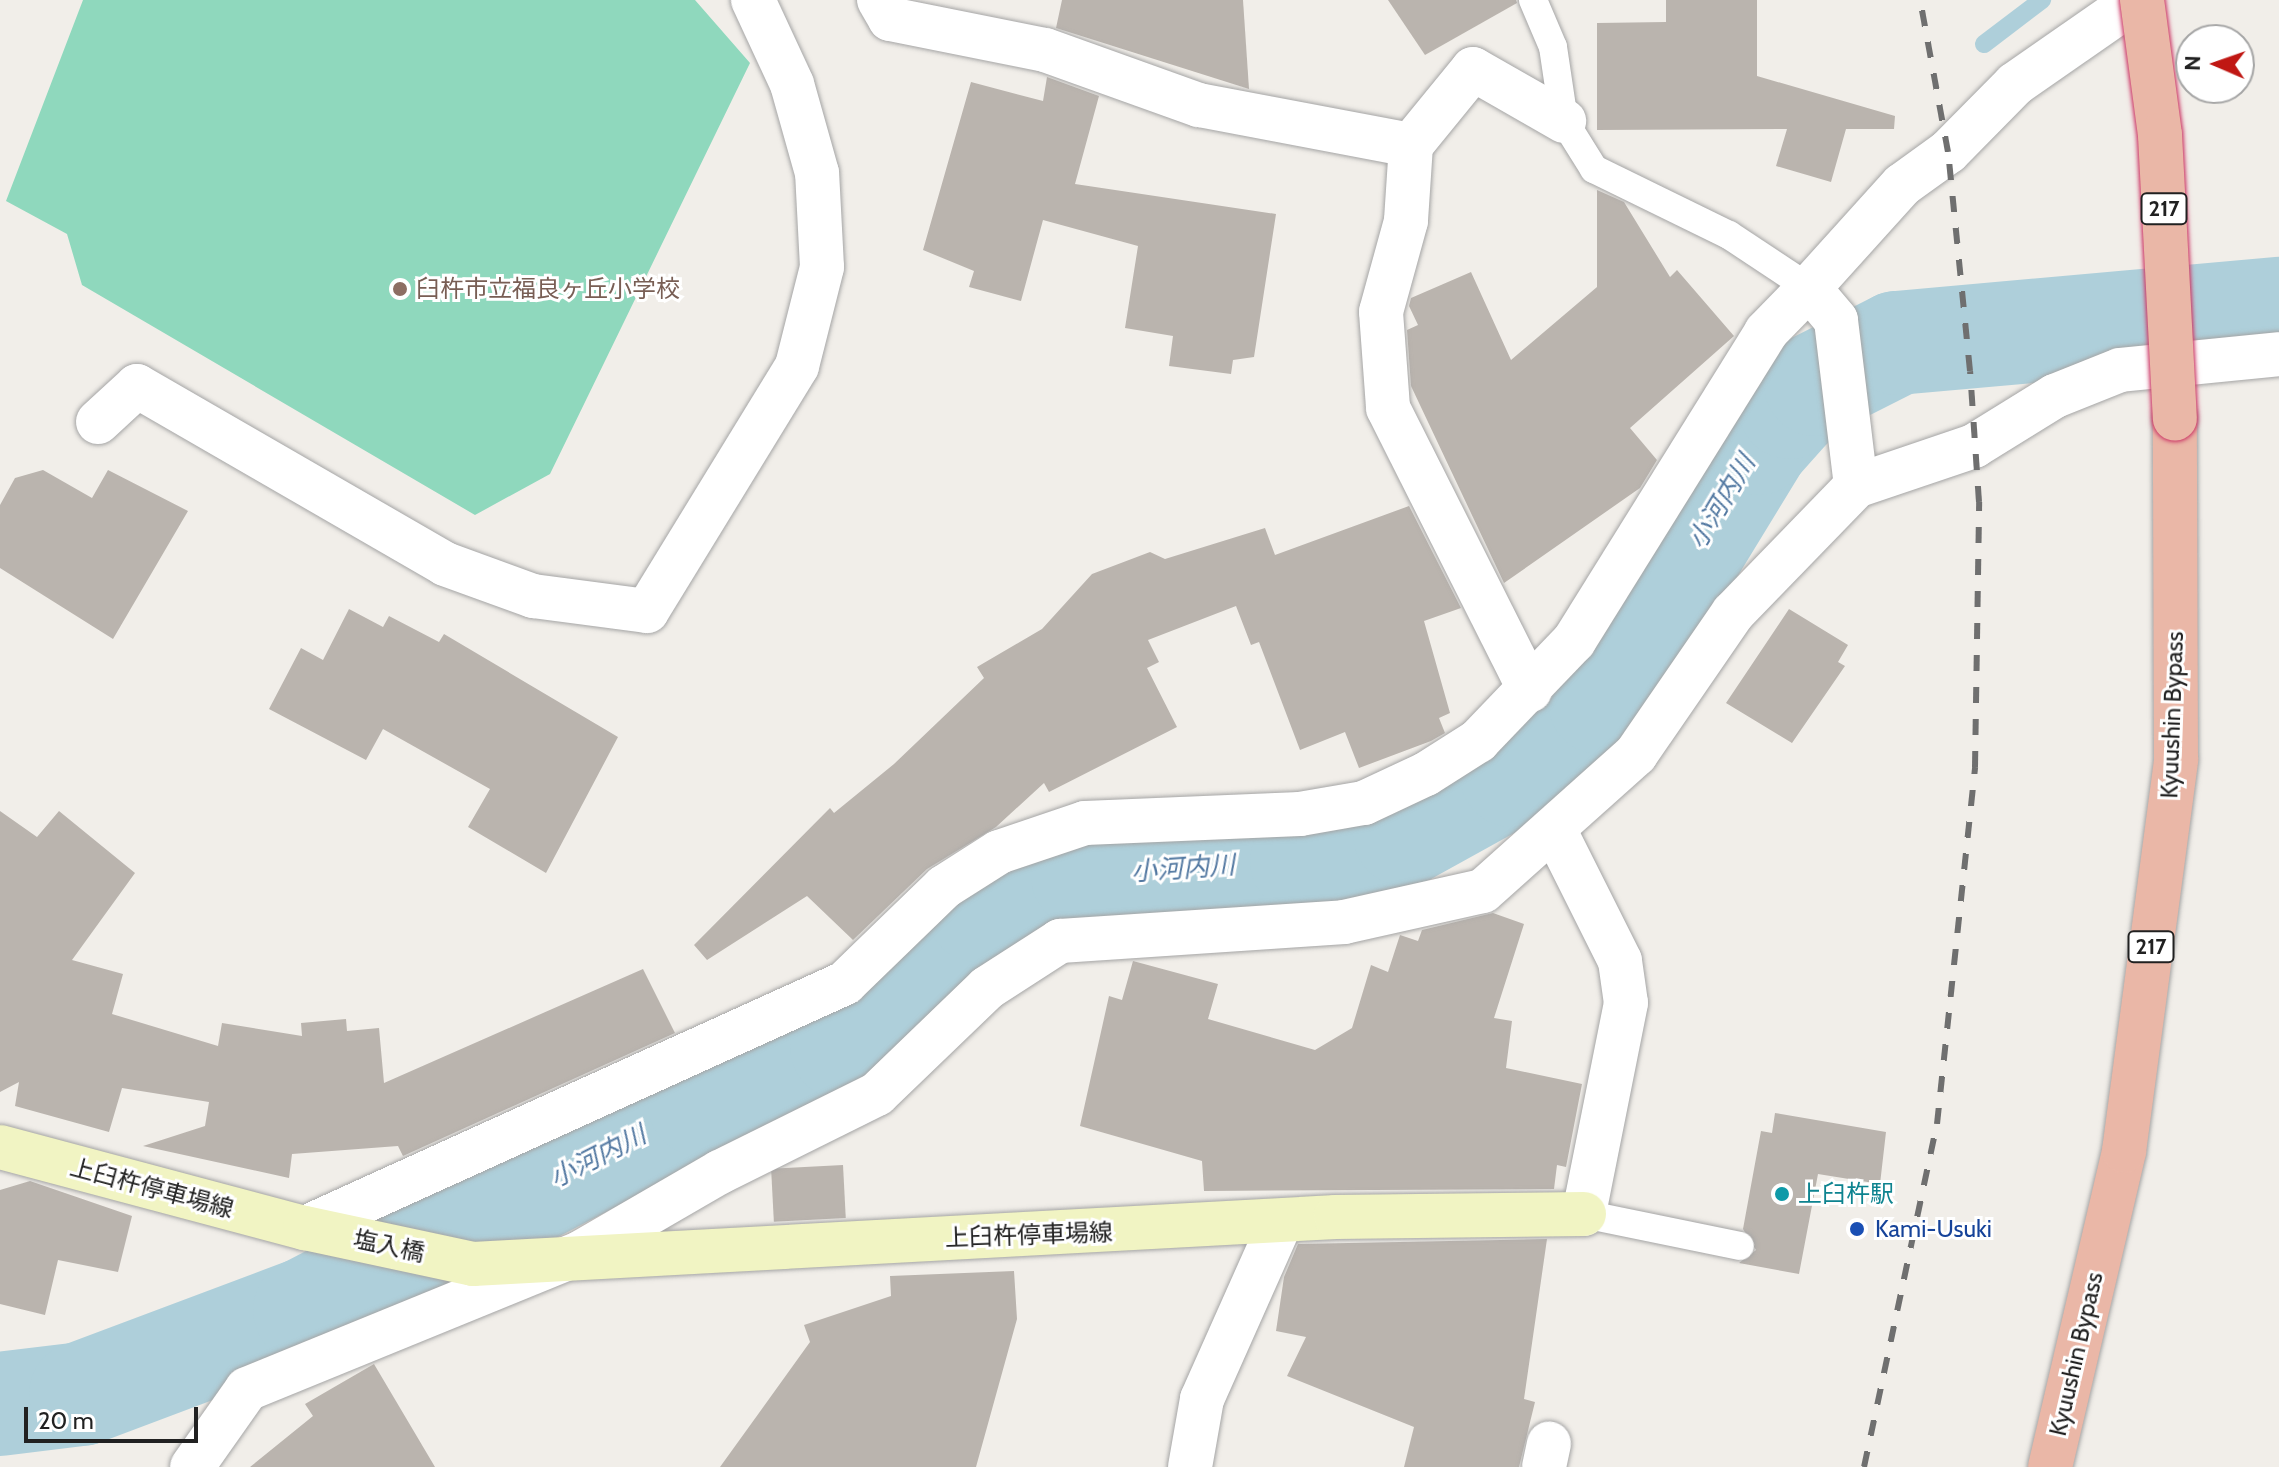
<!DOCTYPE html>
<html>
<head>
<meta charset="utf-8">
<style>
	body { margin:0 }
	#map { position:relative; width:2279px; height:1467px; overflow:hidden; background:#f1eee9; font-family:Cabin,"Noto Sans JP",sans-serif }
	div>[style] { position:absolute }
	.pitch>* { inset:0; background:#8fd8bd }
	.stream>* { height:18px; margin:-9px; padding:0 9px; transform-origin:9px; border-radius:9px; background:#aecfda }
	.river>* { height:104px; margin:-52px; padding:0 52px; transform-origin:52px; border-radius:52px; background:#aecfda }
	.building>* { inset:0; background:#bab4ae; transform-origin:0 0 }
	.roads { filter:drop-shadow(0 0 2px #a5a5a5) drop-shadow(0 0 2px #a5a5a5) }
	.service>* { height:28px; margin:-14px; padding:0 14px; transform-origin:14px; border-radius:14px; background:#fff }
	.minor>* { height:44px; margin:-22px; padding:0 22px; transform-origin:22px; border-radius:22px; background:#fff }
	.secondary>* { height:44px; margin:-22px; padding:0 22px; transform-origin:22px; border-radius:22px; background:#f1f4c3 }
	.trunk>* { height:44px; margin:-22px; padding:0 22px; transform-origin:22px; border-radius:22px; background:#eab7a7 }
	.rail>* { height:6px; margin-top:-3px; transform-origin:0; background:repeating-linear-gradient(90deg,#6f6f6f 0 16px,transparent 0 32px) }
	.bridges { filter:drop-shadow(0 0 2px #cc3967) drop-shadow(0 0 2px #cc3967) }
	.trunk-bridge>* { height:44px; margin:-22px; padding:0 22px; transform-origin:22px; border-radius:22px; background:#eab7a7 }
	.dots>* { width:22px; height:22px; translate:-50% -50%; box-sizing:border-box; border:4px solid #fff; border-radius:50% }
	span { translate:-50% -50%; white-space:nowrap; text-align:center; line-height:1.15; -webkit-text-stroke:6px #fff; paint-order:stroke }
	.shield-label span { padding:2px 6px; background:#fff; border:2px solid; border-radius:6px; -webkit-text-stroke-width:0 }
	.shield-label { font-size:22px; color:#212121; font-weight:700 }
	.education-label { font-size:24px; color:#785e54 }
	.left { translate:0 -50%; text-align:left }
	.street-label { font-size:24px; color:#212121 }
	.culture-label { font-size:24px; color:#0d838f }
	.transit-label { font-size:24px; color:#164399 }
	.water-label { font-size:26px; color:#5278a1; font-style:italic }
	.north { position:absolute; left:2175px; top:24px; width:80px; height:80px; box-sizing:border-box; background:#fff; border:2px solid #a6a6a6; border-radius:50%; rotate:272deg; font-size:22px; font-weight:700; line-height:32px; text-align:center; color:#212121 }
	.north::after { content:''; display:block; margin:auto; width:28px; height:36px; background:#c01713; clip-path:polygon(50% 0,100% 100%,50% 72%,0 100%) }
	.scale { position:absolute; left:24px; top:1407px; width:174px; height:36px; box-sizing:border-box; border:4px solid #212121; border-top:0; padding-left:10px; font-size:24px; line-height:28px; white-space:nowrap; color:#212121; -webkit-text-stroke:6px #fff; paint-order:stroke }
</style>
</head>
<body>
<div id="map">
	<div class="pitch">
		<div style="clip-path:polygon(83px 0,695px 0,750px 63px,550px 474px,475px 515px,82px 285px,67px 234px,6px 201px)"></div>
	</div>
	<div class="stream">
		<div style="left:1984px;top:44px;width:73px;rotate:-37.2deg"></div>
	</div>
	<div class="river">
		<div style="left:0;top:1404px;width:82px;rotate:-7deg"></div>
		<div style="left:81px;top:1394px;width:239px;rotate:-20.6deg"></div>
		<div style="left:305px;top:1310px;width:445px;rotate:-27.5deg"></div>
		<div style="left:700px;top:1104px;width:153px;rotate:-21.9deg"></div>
		<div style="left:842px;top:1047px;width:193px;rotate:-45.2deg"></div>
		<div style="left:978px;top:910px;width:110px;rotate:-17.9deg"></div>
		<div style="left:1083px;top:876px;width:220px;rotate:-3.9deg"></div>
		<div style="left:1302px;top:861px;width:106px;rotate:-14.7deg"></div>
		<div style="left:1405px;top:834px;width:122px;rotate:-28.9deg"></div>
		<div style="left:1512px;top:775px;width:114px;rotate:-39.7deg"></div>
		<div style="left:1600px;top:702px;width:303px;rotate:-58.6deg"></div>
		<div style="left:1758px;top:443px;width:48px;rotate:-48.4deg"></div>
		<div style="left:1790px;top:407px;width:35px;rotate:-41deg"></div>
		<div style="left:1816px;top:384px;width:91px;rotate:-26.8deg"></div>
		<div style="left:1897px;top:343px;width:384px;rotate:-5.1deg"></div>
	</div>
	<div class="building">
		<div style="clip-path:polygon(1062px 0,1243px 0,1249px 89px,1056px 28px)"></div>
		<div style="clip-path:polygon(1388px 0,1516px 0,1517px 3px,1425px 55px)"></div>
		<div style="clip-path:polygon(1666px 0,1757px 0,1757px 76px,1895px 116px,1894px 129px,1846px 129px,1831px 182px,1776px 166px,1787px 129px,1597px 130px,1597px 23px,1666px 22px)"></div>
		<div style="clip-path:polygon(1047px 77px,1099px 96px,1075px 184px,1276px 214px,1254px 357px,1233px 360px,1231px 374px,1169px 366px,1173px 336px,1125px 328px,1138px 246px,1043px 220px,1021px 301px,969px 287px,974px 271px,923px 250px,971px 82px,1043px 101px)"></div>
		<div style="clip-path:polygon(1597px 190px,1624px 202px,1670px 277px,1677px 270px,1734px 336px,1630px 428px,1657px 460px,1640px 488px,1504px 583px,1411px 386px,1407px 330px,1418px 325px,1409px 306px,1411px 298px,1471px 272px,1511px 360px,1597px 287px)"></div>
		<div style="clip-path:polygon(43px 470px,92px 498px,108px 470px,188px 511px,113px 639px,0 568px,0 505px,15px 478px)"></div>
		<div style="clip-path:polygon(1409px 506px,1461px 608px,1424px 621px,1450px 713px,1439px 718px,1445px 733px,1431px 741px,1359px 768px,1345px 732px,1300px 750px,1259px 642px,1251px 645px,1236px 606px,1148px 640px,1159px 662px,1147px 668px,1177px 727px,1049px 792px,1044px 783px,996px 827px,927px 869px,853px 940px,807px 896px,707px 960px,694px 945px,830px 808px,834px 813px,894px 764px,984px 678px,977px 667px,1042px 629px,1092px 574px,1150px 552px,1165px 559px,1265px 528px,1275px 555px)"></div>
		<div style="clip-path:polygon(349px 609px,383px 627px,389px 616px,439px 642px,444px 634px,618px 737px,546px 873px,468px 827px,490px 789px,383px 729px,366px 760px,269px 709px,301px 648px,323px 660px)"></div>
		<div style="clip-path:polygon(1789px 609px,1848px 645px,1838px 662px,1845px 666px,1792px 743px,1726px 703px)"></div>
		<div style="clip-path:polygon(0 811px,37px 837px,59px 811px,135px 873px,72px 960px,123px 974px,112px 1014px,218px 1046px,222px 1023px,302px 1036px,301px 1023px,346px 1019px,347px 1031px,379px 1028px,384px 1083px,643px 969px,675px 1033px,403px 1156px,398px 1146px,292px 1154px,289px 1178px,143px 1146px,205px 1126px,209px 1102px,122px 1088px,109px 1132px,15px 1106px,19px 1082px,0 1092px)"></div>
		<div style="clip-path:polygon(1493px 913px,1524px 924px,1494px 1018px,1512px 1021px,1506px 1068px,1582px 1084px,1566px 1167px,1557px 1165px,1554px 1189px,1204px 1191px,1202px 1161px,1080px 1126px,1109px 996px,1122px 1000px,1133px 961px,1218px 984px,1208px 1019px,1315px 1050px,1352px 1028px,1371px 965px,1388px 972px,1400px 935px,1418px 941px,1422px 930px)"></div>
		<div style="clip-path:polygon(1775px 1113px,1886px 1132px,1880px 1184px,1818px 1174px,1799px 1274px,1739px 1263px,1756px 1250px,1743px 1229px,1761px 1131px,1772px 1133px)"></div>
		<div style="left:843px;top:1165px;width:53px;height:72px;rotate:87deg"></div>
		<div style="clip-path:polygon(30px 1181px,132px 1216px,118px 1272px,58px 1260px,45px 1315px,0 1304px,0 1190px)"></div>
		<div style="clip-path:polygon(1547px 1239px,1524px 1399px,1535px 1402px,1519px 1467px,1404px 1467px,1414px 1427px,1287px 1376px,1306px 1337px,1276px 1331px,1284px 1277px,1298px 1244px)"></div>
		<div style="clip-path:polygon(1014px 1271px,1017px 1319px,976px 1467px,720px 1467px,810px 1342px,804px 1325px,891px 1296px,890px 1276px)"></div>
		<div style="clip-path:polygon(374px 1364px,435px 1467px,250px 1467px,313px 1416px,305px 1404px)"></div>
	</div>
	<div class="roads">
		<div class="service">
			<div style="left:1533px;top:0;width:51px;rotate:66.9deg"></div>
			<div style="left:1553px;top:47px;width:75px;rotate:81.5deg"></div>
			<div style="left:1564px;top:121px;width:57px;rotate:58deg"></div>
			<div style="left:1594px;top:169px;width:150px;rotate:26.1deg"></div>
			<div style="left:1729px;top:235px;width:96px;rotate:33.5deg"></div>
			<div style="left:1584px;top:1214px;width:159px;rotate:11.6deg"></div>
		</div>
		<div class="minor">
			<div style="left:879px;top:0;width:22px;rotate:60deg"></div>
			<div style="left:890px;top:19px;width:158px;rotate:11.3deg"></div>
			<div style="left:1045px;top:50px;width:164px;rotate:19.7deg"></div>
			<div style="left:1199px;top:105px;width:216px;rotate:10.7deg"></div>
			<div style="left:1411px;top:145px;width:98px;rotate:-50.8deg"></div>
			<div style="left:1473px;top:69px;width:105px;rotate:29.7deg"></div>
			<div style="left:1411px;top:145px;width:76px;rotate:93.8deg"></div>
			<div style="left:1406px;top:221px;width:94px;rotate:105.4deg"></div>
			<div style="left:1381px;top:312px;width:96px;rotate:85.8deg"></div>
			<div style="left:1388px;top:408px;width:316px;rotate:63.3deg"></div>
			<div style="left:98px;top:422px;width:53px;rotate:-42.7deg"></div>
			<div style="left:137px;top:386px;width:356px;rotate:30deg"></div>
			<div style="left:445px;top:564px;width:94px;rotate:20deg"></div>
			<div style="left:533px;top:596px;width:115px;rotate:7.5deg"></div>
			<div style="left:647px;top:611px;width:287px;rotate:-58.5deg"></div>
			<div style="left:797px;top:366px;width:102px;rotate:-75.8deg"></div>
			<div style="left:822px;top:267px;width:94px;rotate:-93deg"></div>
			<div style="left:817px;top:173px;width:92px;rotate:-105.7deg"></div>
			<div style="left:792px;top:84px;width:93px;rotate:-114.9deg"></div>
			<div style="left:1856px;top:486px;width:167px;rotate:-96.9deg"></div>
			<div style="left:1836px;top:320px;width:42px;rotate:-130.2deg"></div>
			<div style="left:1809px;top:288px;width:139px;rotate:-47.9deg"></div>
			<div style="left:1902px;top:185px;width:57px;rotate:-35.7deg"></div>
			<div style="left:1948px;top:152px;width:95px;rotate:-45.4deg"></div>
			<div style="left:2015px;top:84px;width:147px;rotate:-34.8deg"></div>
			<div style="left:1555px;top:831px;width:145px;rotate:63.4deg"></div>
			<div style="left:1620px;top:961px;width:42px;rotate:81.9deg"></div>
			<div style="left:1626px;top:1003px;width:215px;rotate:101.3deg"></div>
			<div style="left:305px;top:1228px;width:593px;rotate:-24.4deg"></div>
			<div style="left:845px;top:983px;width:138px;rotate:-44.1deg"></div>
			<div style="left:944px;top:887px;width:65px;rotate:-32.5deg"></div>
			<div style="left:999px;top:852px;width:91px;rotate:-18.6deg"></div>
			<div style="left:1085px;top:823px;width:215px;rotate:-2.4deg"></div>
			<div style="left:1300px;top:814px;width:65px;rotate:-9.8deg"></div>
			<div style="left:1364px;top:803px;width:68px;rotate:-25.1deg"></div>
			<div style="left:1426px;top:774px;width:62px;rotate:-32.4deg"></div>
			<div style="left:1478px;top:741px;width:139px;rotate:-46.2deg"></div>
			<div style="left:1574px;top:641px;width:364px;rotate:-58.1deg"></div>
			<div style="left:1766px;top:332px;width:62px;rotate:-45.7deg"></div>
			<div style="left:192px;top:1467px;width:95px;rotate:-54.8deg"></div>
			<div style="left:247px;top:1389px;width:360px;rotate:-22.2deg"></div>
			<div style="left:580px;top:1253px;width:162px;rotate:-30.1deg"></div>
			<div style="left:720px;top:1172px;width:175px;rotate:-26.4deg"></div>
			<div style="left:877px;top:1094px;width:153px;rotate:-43.9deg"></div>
			<div style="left:987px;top:988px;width:87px;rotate:-32.8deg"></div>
			<div style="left:1060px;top:941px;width:285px;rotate:-3.8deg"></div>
			<div style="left:1344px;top:922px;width:142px;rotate:-12.6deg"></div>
			<div style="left:1483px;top:891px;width:205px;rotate:-41.8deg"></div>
			<div style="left:1636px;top:754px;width:171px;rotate:-55.5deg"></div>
			<div style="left:1733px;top:613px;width:177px;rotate:-45.9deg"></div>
			<div style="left:1856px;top:486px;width:125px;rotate:-18.7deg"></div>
			<div style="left:1974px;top:446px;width:95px;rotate:-31.7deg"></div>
			<div style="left:2055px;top:396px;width:70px;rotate:-21.8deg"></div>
			<div style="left:2120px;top:370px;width:160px;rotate:-5.7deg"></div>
			<div style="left:1190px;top:1467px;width:69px;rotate:-80deg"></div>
			<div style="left:1202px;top:1399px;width:192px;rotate:-66deg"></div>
			<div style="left:1544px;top:1467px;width:24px;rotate:-78deg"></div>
		</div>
		<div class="secondary">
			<div style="left:0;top:1147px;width:316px;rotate:14.9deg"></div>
			<div style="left:305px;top:1228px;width:172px;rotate:12.1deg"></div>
			<div style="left:473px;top:1264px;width:864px;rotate:-3.12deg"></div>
			<div style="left:1336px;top:1217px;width:248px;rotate:-0.7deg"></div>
		</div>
		<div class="trunk">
			<div style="left:2050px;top:1467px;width:325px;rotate:-76.8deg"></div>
			<div style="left:2124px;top:1151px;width:395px;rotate:-82.4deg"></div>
			<div style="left:2176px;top:759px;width:340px;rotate:-90.2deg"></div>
		</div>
	</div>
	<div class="rail">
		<div style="left:1864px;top:1467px;width:351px;rotate:-78deg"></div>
		<div style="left:1937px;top:1124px;width:359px;rotate:-83.9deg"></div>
		<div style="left:1975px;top:767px;width:265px;rotate:-89.1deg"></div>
		<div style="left:1979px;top:502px;width:131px;rotate:-93.9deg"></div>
		<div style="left:1970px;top:371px;width:220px;rotate:-95.7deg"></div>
		<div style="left:1948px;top:152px;width:155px;rotate:-100.4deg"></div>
	</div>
	<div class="bridges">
		<div class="trunk-bridge">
			<div style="left:2142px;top:0;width:136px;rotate:82.4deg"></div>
			<div style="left:2160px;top:135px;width:284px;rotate:87deg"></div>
		</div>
	</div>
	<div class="dots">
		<div style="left:400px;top:289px;background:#8d6e63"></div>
		<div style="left:1782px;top:1194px;background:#0f9aa8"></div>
		<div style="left:1857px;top:1229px;background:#1a4fb4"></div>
	</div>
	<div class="shield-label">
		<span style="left:2164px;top:209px">217</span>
		<span style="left:2151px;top:947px">217</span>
	</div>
	<div class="education-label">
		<span class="left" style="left:416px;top:289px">臼杵市立福良ヶ丘小学校</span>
	</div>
	<div class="street-label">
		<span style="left:2172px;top:715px;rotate:-88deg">Kyuushin Bypass</span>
		<span style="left:152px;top:1188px;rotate:15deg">上臼杵停車場線</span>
		<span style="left:1029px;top:1235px;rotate:-2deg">上臼杵停車場線</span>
		<span style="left:389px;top:1246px;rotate:12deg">塩入橋</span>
		<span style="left:2076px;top:1354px;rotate:-77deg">Kyuushin Bypass</span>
	</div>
	<div class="culture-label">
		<span class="left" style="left:1798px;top:1194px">上臼杵駅</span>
	</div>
	<div class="transit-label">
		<span class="left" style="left:1875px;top:1229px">Kami-Usuki</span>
	</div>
	<div class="water-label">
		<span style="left:1722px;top:502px;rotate:-59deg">小河内川</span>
		<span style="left:1183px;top:869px;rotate:-4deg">小河内川</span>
		<span style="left:598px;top:1157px;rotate:-27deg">小河内川</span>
	</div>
	<div class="north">N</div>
	<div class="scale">20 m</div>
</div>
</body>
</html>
